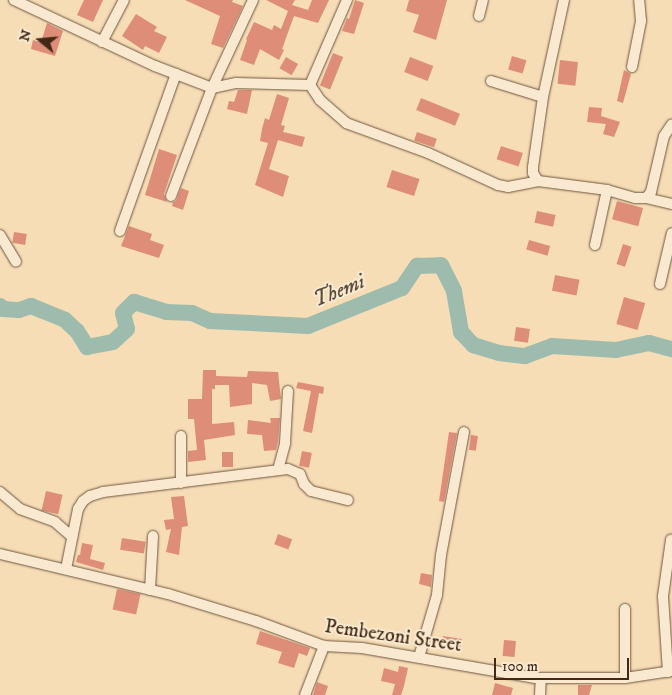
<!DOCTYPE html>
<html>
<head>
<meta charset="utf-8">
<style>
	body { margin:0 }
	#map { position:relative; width:672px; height:695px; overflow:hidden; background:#f6ddb6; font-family:"IM FELL DW Pica",serif }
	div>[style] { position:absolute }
	.river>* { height:16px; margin:-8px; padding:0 8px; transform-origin:8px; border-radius:8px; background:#9dbcae }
	.building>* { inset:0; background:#de8e78; transform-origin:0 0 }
	.roads { filter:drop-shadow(0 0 1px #70553e) drop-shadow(0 0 1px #70553e) }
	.minor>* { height:10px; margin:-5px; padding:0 5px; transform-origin:5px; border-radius:5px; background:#f9e9d0 }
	span { translate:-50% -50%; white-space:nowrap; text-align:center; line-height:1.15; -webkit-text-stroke:4px #f9e9d0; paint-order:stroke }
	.street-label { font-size:20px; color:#432816 }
	.water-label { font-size:21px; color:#5a4d3c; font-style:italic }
	.north { position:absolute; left:15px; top:15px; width:50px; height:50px; -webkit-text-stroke:4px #f9e9d0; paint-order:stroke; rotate:287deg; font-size:14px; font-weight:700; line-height:20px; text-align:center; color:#432816 }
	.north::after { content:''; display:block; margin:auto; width:18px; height:22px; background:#432816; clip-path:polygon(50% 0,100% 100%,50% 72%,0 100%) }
	.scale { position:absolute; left:494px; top:658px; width:135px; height:22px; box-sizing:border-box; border:2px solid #432816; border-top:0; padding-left:6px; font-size:15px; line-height:18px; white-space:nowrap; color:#432816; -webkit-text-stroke:4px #f9e9d0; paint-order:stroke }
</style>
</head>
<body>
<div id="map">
	<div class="river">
		<div style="left:0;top:306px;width:4px;rotate:45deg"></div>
		<div style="left:3px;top:309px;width:16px;rotate:4deg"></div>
		<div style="left:19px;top:310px;width:13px;rotate:-18deg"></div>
		<div style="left:31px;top:306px;width:37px;rotate:22deg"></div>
		<div style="left:65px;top:320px;width:16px;rotate:43deg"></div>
		<div style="left:77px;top:331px;width:19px;rotate:58deg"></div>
		<div style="left:87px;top:347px;width:26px;rotate:-11deg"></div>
		<div style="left:113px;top:342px;width:19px;rotate:-43deg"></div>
		<div style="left:127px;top:329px;width:16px;rotate:-104deg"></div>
		<div style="left:123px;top:313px;width:16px;rotate:-45deg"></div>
		<div style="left:134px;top:302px;width:34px;rotate:17deg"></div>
		<div style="left:166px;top:312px;width:26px;rotate:2deg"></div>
		<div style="left:192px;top:313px;width:20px;rotate:24deg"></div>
		<div style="left:210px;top:321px;width:98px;rotate:2.9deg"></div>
		<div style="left:308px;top:326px;width:101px;rotate:-22deg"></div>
		<div style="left:402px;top:288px;width:27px;rotate:-56deg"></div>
		<div style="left:417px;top:266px;width:24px;rotate:-2deg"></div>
		<div style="left:441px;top:265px;width:29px;rotate:63deg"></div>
		<div style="left:454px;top:291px;width:42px;rotate:80.3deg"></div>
		<div style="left:461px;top:332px;width:18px;rotate:47deg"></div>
		<div style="left:473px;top:345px;width:27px;rotate:17deg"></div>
		<div style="left:499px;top:353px;width:26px;rotate:7deg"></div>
		<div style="left:525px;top:356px;width:29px;rotate:-20deg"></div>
		<div style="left:552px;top:346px;width:64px;rotate:3.6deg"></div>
		<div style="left:616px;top:350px;width:34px;rotate:-12deg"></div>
		<div style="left:649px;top:343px;width:24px;rotate:15deg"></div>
	</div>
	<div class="building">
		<div style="clip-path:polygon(84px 0,103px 0,93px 22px,77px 15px)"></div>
		<div style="clip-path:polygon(185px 0,233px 0,232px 2px,243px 6px,223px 48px,211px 44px,220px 16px)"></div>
		<div style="clip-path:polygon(266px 0,295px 0,292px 5px,308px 10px,312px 0,329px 0,318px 23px,294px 16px,282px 49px,284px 50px,279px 60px,260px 49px,254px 65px,240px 60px,247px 40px,246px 39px,254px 22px,272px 30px,274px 25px,281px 29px,288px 11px)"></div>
		<div style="clip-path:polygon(355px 0,364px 3px,354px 34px,342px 31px,347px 18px,349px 19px)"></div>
		<div style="clip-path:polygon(409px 0,447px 0,436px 40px,413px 32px,419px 15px,406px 11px)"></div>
		<div style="clip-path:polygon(136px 14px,157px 27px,154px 31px,167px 37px,159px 53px,145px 46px,143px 50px,122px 36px)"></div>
		<div style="clip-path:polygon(47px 23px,63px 31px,55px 56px,31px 49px,33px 40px,40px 42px,42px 39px)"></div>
		<div style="left:333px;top:53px;width:11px;height:35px;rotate:22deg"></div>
		<div style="left:512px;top:56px;width:15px;height:14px;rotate:16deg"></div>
		<div style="left:286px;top:57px;width:14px;height:13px;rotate:30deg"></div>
		<div style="left:410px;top:57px;width:25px;height:16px;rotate:21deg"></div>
		<div style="left:560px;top:60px;width:18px;height:24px;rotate:6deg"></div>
		<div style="clip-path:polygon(624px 70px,631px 74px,623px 103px,617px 101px)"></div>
		<div style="clip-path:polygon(238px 90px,252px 90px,247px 114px,227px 109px,229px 101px,234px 102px)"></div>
		<div style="clip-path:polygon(277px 94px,289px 98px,281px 125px,285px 126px,283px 132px,305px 137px,302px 147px,278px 140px,269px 169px,289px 176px,283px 197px,255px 185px,268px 143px,260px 141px,262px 129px,265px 118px,269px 120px)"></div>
		<div style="left:421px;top:98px;width:42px;height:13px;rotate:22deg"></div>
		<div style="clip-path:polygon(589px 107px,602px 108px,601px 116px,620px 122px,614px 137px,603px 134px,606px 124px,587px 122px)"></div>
		<div style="left:417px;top:132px;width:21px;height:9px;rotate:19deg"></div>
		<div style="left:501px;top:146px;width:23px;height:14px;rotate:18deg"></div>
		<div style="clip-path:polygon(159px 149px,177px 155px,164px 194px,167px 202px,145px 195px)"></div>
		<div style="left:392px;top:170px;width:29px;height:18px;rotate:18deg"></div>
		<div style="clip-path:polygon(181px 188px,189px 191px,183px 210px,172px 206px,173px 203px,171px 203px,176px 201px)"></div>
		<div style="left:617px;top:201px;width:27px;height:19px;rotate:15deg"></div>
		<div style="left:537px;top:211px;width:19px;height:12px;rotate:12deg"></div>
		<div style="clip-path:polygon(129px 226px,152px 234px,150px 240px,164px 245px,159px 258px,121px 246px)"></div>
		<div style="left:14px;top:232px;width:13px;height:11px;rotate:9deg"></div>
		<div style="left:529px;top:240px;width:22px;height:10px;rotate:16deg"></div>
		<div style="left:623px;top:244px;width:9px;height:21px;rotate:18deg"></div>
		<div style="left:555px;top:275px;width:25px;height:16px;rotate:11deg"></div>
		<div style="left:624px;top:297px;width:22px;height:28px;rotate:16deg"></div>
		<div style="left:516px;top:327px;width:14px;height:14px;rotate:8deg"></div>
		<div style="clip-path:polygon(203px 370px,216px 370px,216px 376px,247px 377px,248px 371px,278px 372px,281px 399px,270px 401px,267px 385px,252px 383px,252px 404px,230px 407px,229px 385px,215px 385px,215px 389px,212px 389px,212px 424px,234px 422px,235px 435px,204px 440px,206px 460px,188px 462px,188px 451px,197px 450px,194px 419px,188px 419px,188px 399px,202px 399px)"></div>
		<div style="clip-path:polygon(298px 382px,324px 387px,323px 394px,319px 393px,312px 433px,303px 431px,311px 391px,296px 388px)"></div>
		<div style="clip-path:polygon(270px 418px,280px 418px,278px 442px,276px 450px,264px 451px,262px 435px,247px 434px,248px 420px,271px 423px)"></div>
		<div style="clip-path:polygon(449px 432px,457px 433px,444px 502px,439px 501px)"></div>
		<div style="left:471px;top:435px;width:7px;height:15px;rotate:8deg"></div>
		<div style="left:302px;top:451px;width:10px;height:15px;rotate:11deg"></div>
		<div style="left:222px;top:452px;width:11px;height:15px"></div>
		<div style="left:46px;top:491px;width:17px;height:20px;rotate:13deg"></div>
		<div style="clip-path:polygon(184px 496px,188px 526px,182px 527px,179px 555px,166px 552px,171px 529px,166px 530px,164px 520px,174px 519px,171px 497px)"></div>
		<div style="left:278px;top:534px;width:15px;height:11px;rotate:20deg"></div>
		<div style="left:122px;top:538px;width:24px;height:12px;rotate:9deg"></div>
		<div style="clip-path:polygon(82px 543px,93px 545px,90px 559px,105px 563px,103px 570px,76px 562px,78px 555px,80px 555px)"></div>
		<div style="clip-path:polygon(421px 573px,432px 575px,431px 587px,419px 584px)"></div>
		<div style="left:117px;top:589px;width:24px;height:21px;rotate:12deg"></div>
		<div style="clip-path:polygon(260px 631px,310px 648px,307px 656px,299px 653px,294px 668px,278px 663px,282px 652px,256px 644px)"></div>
		<div style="left:443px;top:636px;width:19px;height:12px;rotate:9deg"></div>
		<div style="left:504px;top:640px;width:12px;height:16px;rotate:5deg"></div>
		<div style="clip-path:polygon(399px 666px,408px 668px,404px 686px,401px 695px,392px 695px,395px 684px,381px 681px,384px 668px,398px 672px)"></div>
		<div style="clip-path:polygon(317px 682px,328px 686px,325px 695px,313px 695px)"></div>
		<div style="clip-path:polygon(495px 683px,513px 688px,511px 695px,492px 695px)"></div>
		<div style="clip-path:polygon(578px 685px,592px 685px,589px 695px,578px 695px)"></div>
	</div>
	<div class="roads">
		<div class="minor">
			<div style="left:14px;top:0;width:156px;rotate:25.1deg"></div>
			<div style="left:155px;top:66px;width:61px;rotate:21.1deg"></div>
			<div style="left:212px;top:88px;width:25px;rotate:-12deg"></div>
			<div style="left:236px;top:83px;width:74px;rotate:1.5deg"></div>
			<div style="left:564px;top:0;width:99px;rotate:102.2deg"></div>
			<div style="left:543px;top:97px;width:71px;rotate:98.1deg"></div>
			<div style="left:533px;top:167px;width:6px;rotate:90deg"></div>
			<div style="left:533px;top:173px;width:9px;rotate:58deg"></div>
			<div style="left:538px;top:181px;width:70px;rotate:7.4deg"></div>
			<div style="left:607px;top:190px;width:29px;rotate:16deg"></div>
			<div style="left:635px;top:198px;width:11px"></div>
			<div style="left:646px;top:198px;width:8px;rotate:-50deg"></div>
			<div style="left:651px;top:192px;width:57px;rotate:-76.9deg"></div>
			<div style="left:664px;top:136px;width:14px;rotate:-56deg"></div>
			<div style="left:479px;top:16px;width:16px;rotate:-76deg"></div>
			<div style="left:102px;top:42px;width:47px;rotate:-62.4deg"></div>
			<div style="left:632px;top:67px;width:47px;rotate:-78.9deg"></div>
			<div style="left:641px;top:21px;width:21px;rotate:-95deg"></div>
			<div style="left:491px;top:81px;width:54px;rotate:17.1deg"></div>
			<div style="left:310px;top:85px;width:18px;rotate:56deg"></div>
			<div style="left:320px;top:100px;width:35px;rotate:41deg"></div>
			<div style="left:346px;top:123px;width:87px;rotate:20.1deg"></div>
			<div style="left:428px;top:153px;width:77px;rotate:24.6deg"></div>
			<div style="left:498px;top:185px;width:10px;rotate:11deg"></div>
			<div style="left:508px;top:187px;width:31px;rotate:-11deg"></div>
			<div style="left:310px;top:85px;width:93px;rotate:-66.5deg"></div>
			<div style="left:171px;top:196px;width:116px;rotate:-69.2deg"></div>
			<div style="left:212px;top:88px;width:97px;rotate:-65deg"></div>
			<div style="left:646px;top:198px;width:27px;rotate:13deg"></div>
			<div style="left:120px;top:231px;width:167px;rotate:-70.4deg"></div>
			<div style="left:0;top:235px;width:31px;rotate:59deg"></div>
			<div style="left:595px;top:245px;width:56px;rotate:-77.7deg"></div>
			<div style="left:660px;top:284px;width:52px;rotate:-76.8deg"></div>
			<div style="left:181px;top:436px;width:47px;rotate:90deg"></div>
			<div style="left:278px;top:470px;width:28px;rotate:-75deg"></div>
			<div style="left:285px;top:443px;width:52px;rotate:-86.7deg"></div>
			<div style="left:0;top:492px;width:26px;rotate:40deg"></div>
			<div style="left:20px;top:509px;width:37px;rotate:20deg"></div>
			<div style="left:55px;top:522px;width:23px;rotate:41deg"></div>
			<div style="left:0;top:554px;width:173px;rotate:13.4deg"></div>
			<div style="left:168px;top:594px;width:92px;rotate:17.1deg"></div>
			<div style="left:256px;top:621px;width:72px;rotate:20.2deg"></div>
			<div style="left:324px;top:646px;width:38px;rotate:3deg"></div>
			<div style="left:362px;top:648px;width:176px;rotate:9.8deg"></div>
			<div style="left:535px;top:678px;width:90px"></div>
			<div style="left:625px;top:678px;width:48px;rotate:-8.5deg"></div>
			<div style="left:66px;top:569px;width:61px;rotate:-78.7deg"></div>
			<div style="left:78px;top:509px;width:9px;rotate:-58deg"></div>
			<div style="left:83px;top:501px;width:9px;rotate:-36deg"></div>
			<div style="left:90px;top:496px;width:14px;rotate:-17deg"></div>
			<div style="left:103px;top:492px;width:186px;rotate:-7.1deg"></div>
			<div style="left:288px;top:469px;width:13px;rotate:23deg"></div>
			<div style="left:300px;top:474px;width:11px;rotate:68deg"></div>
			<div style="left:304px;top:484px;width:10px;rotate:45deg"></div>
			<div style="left:311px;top:491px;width:38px;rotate:14deg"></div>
			<div style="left:150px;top:590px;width:54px;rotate:-86.8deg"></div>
			<div style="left:625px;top:609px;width:69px;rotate:90deg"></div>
			<div style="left:419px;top:657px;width:65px;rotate:-73.8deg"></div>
			<div style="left:437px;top:595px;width:40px;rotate:-84.3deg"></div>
			<div style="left:441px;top:555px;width:125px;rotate:-79.4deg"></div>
			<div style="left:668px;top:672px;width:76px;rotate:-93.8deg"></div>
			<div style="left:663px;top:596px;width:57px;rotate:-81.9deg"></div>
			<div style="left:305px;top:695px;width:53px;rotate:-68.8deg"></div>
			<div style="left:540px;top:695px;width:17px;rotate:-87deg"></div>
		</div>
	</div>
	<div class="street-label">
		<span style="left:393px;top:636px;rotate:8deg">Pembezoni Street</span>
	</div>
	<div class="water-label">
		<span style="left:339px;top:291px;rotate:-22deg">Themi</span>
	</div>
	<div class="north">N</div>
	<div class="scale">100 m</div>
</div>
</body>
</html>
